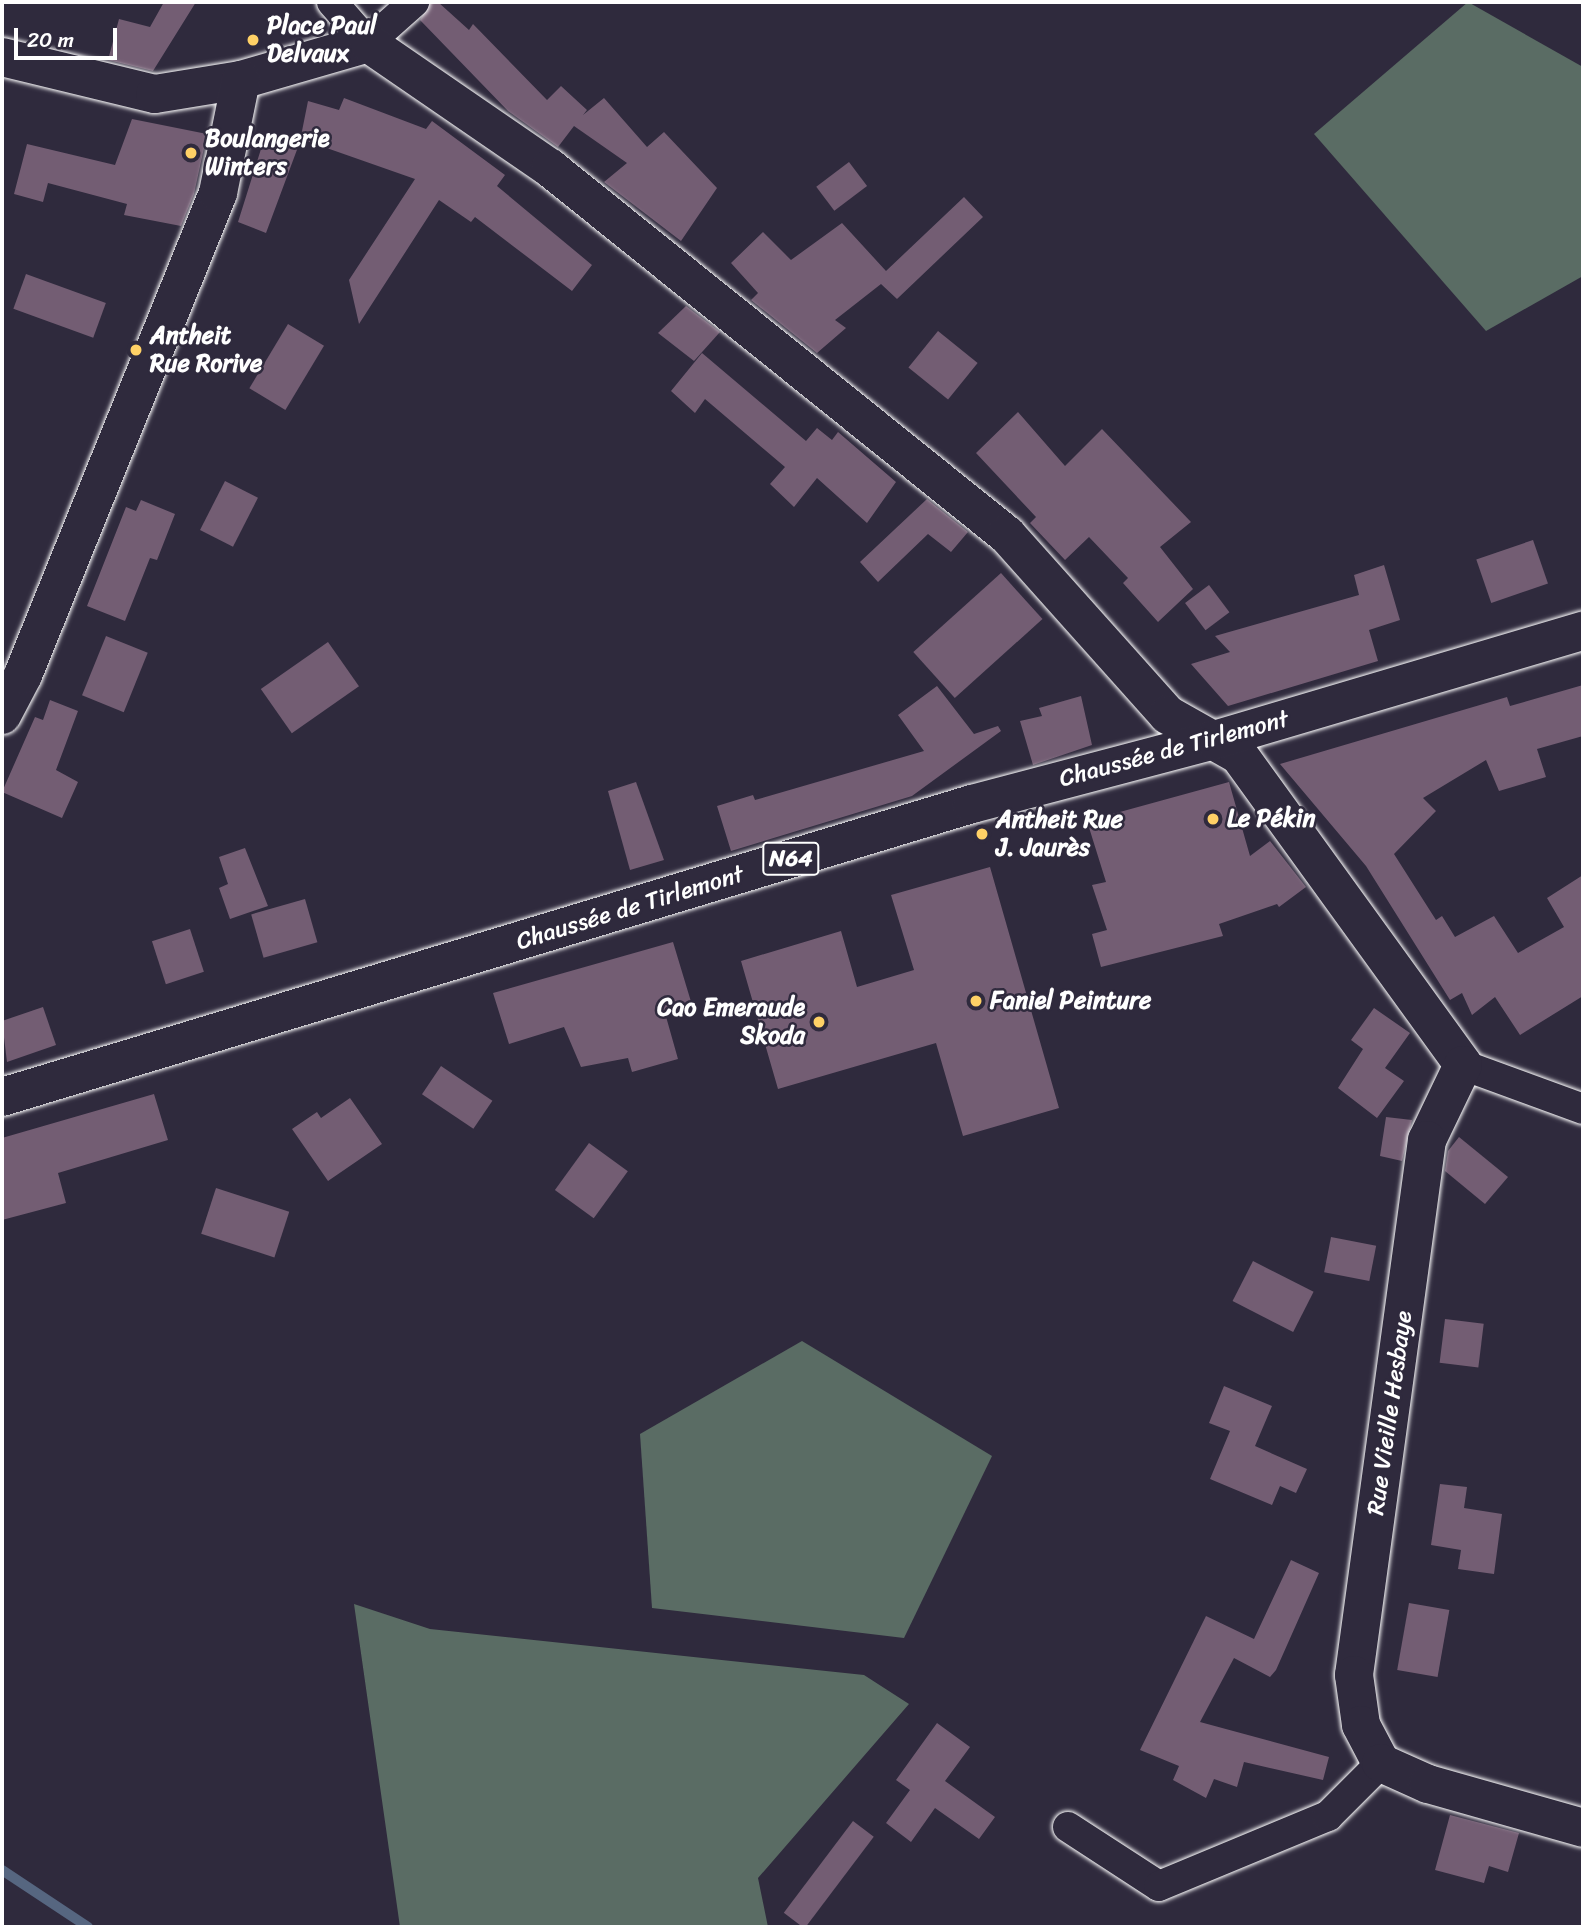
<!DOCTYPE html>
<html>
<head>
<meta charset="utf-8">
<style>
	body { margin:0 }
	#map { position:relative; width:1585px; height:1929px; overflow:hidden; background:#2f2a3d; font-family:Sriracha,sans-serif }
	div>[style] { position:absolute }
	.green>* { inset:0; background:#5a6c64 }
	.stream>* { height:10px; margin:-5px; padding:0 5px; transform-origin:5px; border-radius:5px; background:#566680 }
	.building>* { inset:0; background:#735d73; transform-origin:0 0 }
	.roads { filter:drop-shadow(0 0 2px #fff) drop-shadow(0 0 2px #fff) }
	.street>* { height:30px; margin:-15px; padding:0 15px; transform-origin:15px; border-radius:15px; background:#2f2a3d }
	.secondary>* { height:38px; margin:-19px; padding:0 19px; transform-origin:19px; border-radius:19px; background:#2f2a3d }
	.primary>* { height:38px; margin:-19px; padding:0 19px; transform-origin:19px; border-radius:19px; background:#2f2a3d }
	.dots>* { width:19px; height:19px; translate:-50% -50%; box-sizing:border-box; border:4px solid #2f2a3d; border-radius:50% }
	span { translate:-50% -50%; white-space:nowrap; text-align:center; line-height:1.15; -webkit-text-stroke:5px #2f2a3d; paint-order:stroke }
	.shield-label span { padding:2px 5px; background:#2f2a3d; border:2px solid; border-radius:5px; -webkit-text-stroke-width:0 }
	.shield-label { font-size:23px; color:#fff; font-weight:700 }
	.poi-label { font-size:24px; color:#fff; font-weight:700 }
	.left { translate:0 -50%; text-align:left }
	.right { translate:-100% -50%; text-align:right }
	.street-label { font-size:24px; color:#fff }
	.frame { position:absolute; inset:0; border:4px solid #fff; pointer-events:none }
	.scale { position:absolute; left:14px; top:28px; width:103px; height:32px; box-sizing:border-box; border:4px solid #fff; border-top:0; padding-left:9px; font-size:21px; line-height:24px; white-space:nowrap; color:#fff; -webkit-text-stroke:5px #2f2a3d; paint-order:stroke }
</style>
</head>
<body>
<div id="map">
	<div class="green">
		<div style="clip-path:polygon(1468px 2px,1583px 67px,1583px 276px,1486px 331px,1314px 134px)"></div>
		<div style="clip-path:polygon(802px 1341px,992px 1456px,904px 1638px,652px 1608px,640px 1434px)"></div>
		<div style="clip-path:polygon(354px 1604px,430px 1629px,864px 1675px,909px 1704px,758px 1878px,768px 1927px,400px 1927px)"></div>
	</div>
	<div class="stream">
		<div style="left:2px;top:1870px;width:103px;rotate:33.5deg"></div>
	</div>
	<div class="building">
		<div style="clip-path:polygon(164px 2px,196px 2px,153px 71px,108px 60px,119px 19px,150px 27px)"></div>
		<div style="clip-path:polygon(431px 2px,438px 2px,469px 30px,473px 24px,547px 100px,561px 86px,587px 110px,583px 115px,604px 98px,647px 147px,664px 132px,717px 188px,681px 241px,604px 182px,627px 163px,574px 126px,558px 147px,508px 111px,420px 20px)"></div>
		<div style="clip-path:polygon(344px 98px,426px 129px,432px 121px,505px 175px,497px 186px,592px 265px,572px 291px,475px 217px,471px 222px,439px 200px,359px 324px,349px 280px,415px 179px,301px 139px,266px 233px,238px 222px,266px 133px,301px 136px,308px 101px,339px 110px)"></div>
		<div style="clip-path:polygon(132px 119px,207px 134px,194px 194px,181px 226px,124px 215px,127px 204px,48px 183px,43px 202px,14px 194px,27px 144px,115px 165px)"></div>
		<div style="left:849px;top:162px;width:30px;height:41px;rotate:53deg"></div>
		<div style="clip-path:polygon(964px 197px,983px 217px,897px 299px,881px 284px,835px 320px,846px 328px,817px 353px,751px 300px,758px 293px,731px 263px,763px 232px,791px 260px,842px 223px,886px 271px)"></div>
		<div style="left:26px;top:274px;width:85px;height:37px;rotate:20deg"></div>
		<div style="clip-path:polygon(686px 306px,720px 332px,694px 361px,658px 333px)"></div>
		<div style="left:288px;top:324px;width:42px;height:75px;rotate:31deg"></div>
		<div style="left:938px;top:331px;width:51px;height:47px;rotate:39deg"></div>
		<div style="clip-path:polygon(702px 353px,806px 441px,817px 428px,832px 440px,838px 432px,896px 482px,867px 523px,817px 478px,794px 507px,770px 484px,785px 467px,705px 399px,695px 413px,671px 391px)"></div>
		<div style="clip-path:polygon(1018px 412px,1065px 466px,1102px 429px,1191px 522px,1160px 547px,1193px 589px,1158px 622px,1123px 583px,1128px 578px,1089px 537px,1065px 560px,1030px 523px,1036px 517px,976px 453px)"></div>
		<div style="left:225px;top:481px;width:37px;height:55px;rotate:27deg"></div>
		<div style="clip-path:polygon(927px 499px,968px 532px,951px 552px,928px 534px,878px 582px,860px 562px)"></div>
		<div style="clip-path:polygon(141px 500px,175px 514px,157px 560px,150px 558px,125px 621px,87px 606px,126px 507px,136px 511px)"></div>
		<div style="left:1533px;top:540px;width:46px;height:60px;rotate:71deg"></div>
		<div style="clip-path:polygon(1384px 565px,1400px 620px,1369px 630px,1378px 661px,1228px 706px,1191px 664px,1230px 652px,1215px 636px,1359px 595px,1354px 575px)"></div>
		<div style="left:1001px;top:573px;width:62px;height:118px;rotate:48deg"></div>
		<div style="left:1209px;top:585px;width:34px;height:30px;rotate:53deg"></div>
		<div style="left:106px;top:636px;width:45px;height:64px;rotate:22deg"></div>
		<div style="left:328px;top:642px;width:54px;height:82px;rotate:55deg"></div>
		<div style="clip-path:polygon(1583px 685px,1583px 736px,1537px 749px,1546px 777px,1499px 791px,1486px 760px,1423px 798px,1436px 811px,1394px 854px,1436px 920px,1442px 916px,1455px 937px,1494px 916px,1518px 953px,1564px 927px,1547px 898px,1583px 875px,1583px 996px,1520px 1035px,1495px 997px,1472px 1015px,1462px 993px,1450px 1000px,1366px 866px,1280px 764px,1507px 697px,1510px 706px)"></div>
		<div style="clip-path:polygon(937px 686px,974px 734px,998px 726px,1001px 731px,912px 796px,731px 851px,717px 806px,753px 795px,755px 800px,924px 751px,898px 715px)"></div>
		<div style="clip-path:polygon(1081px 696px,1092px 745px,1033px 765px,1020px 721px,1042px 716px,1039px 708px)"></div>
		<div style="clip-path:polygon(50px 700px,78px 711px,56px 770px,78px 782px,62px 818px,2px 792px,35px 717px,43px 720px)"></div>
		<div style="clip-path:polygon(636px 782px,664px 860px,630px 870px,608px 791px)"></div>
		<div style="clip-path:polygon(1229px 782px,1250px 856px,1270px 841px,1306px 887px,1279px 907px,1277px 904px,1219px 924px,1223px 936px,1101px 967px,1092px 934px,1107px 930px,1092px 885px,1106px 882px,1087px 821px)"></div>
		<div style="clip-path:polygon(245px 848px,268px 906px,230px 919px,219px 888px,228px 884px,219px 857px)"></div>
		<div style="clip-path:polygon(990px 867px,1059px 1108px,963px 1136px,936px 1043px,778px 1089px,741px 961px,841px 931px,857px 987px,914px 970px,891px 895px)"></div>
		<div style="left:305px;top:899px;width:45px;height:56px;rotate:74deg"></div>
		<div style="left:190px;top:929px;width:45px;height:40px;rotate:72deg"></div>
		<div style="clip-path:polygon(673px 942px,692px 1005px,665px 1013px,678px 1059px,632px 1072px,628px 1058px,581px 1067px,564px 1027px,509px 1044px,493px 993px)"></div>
		<div style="clip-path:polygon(43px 1007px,56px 1045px,7px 1062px,2px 1021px)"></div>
		<div style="clip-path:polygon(1374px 1008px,1410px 1033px,1385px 1068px,1404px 1081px,1377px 1118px,1338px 1088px,1363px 1049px,1351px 1040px)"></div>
		<div style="left:441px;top:1066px;width:62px;height:34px;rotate:34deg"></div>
		<div style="clip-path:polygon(154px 1094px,168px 1140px,58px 1173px,66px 1203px,2px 1220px,2px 1138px)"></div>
		<div style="clip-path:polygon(350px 1098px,382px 1144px,328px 1181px,292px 1129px,317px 1112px,321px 1118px)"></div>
		<div style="clip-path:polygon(1386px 1117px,1412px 1120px,1402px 1161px,1380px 1156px)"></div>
		<div style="clip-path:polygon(1459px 1137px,1508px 1177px,1485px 1204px,1445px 1171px,1448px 1151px)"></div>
		<div style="left:589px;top:1143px;width:48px;height:58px;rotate:36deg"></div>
		<div style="left:216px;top:1188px;width:77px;height:48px;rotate:18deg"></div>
		<div style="left:1331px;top:1237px;width:46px;height:36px;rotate:11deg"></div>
		<div style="left:1253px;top:1261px;width:68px;height:45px;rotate:27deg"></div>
		<div style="left:1445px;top:1319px;width:39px;height:44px;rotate:7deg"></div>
		<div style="clip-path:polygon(1224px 1386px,1272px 1406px,1255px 1446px,1307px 1469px,1296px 1493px,1280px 1486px,1272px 1505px,1210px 1479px,1230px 1431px,1209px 1423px)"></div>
		<div style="clip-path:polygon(1440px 1484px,1467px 1487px,1464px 1508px,1502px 1514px,1494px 1574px,1458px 1569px,1461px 1550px,1431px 1545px)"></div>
		<div style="clip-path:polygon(1291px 1560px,1319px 1573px,1276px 1670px,1270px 1677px,1234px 1658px,1200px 1722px,1329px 1757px,1323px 1780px,1244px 1762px,1237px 1787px,1214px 1779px,1206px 1798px,1173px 1780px,1179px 1766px,1140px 1750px,1206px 1616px,1254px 1639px)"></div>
		<div style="left:1409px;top:1603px;width:41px;height:68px;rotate:10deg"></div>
		<div style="clip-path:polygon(937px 1723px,970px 1747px,945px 1781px,995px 1817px,979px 1839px,935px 1808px,911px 1842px,886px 1823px,910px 1790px,896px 1780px)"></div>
		<div style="clip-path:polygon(1450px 1815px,1519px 1833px,1508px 1872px,1489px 1866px,1484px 1883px,1435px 1870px)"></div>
		<div style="left:853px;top:1821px;width:26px;height:115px;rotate:37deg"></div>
	</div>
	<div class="roads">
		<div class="street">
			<div style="left:332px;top:2px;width:55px;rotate:48.7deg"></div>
			<div style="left:368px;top:43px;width:62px;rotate:-41.7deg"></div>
			<div style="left:1463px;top:1065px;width:128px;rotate:20.1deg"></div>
			<div style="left:1068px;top:1827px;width:108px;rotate:33deg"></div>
			<div style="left:1159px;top:1886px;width:183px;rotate:-22.5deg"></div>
			<div style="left:1328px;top:1816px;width:75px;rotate:-45deg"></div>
		</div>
		<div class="secondary">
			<div style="left:2px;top:57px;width:157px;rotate:13.6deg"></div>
			<div style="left:155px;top:94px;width:87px;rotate:-9.2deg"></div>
			<div style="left:241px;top:80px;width:132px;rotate:-16.2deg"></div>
			<div style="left:368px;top:43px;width:221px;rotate:34.5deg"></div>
			<div style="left:550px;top:168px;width:586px;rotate:38.77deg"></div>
			<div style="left:1007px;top:535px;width:241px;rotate:48.2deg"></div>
			<div style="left:1168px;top:715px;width:81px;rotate:29.4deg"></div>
			<div style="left:1239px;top:755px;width:382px;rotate:54.1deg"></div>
			<div style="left:1463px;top:1065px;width:83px;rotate:115.6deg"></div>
			<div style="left:1427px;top:1140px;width:540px;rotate:97.77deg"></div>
			<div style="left:1354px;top:1675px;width:50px;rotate:82deg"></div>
			<div style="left:1361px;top:1725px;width:43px;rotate:62.2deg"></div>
			<div style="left:1381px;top:1763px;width:51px;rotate:24.1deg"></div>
			<div style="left:1428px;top:1784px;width:161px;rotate:15.8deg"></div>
			<div style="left:2px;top:715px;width:45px;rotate:-62.3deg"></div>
			<div style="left:23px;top:675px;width:520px;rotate:-67.97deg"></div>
			<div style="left:218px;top:193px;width:115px;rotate:-78.5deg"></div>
		</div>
		<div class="primary">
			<div style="left:2px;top:1097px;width:1013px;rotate:-16.81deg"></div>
			<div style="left:972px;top:804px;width:250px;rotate:-14.8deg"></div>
			<div style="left:1214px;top:740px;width:385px;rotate:-16.5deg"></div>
		</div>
	</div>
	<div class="dots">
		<div style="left:253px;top:40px;background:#ffd166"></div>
		<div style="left:191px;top:153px;background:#ffd166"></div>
		<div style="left:136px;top:350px;background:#ffd166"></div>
		<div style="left:1213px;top:819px;background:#ffd166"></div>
		<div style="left:982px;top:834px;background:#ffd166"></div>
		<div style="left:976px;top:1001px;background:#ffd166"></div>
		<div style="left:819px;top:1022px;background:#ffd166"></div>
	</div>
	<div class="shield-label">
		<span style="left:791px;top:859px">N64</span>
	</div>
	<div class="poi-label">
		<span class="left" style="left:267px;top:40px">Place Paul<br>Delvaux</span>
		<span class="left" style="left:205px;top:153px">Boulangerie<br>Winters</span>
		<span class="left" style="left:150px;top:350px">Antheit<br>Rue Rorive</span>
		<span class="left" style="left:1227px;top:819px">Le Pékin</span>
		<span class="left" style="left:996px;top:834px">Antheit Rue<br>J. Jaurès</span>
		<span class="left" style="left:990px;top:1001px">Faniel Peinture</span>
		<span class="right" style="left:805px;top:1022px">Cao Emeraude<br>Skoda</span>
	</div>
	<div class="street-label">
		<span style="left:1174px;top:749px;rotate:-15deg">Chaussée de Tirlemont</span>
		<span style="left:630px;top:908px;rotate:-17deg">Chaussée de Tirlemont</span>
		<span style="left:1390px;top:1413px;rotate:-82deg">Rue Vieille Hesbaye</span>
	</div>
	<div class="frame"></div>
	<div class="scale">20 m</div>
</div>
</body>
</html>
